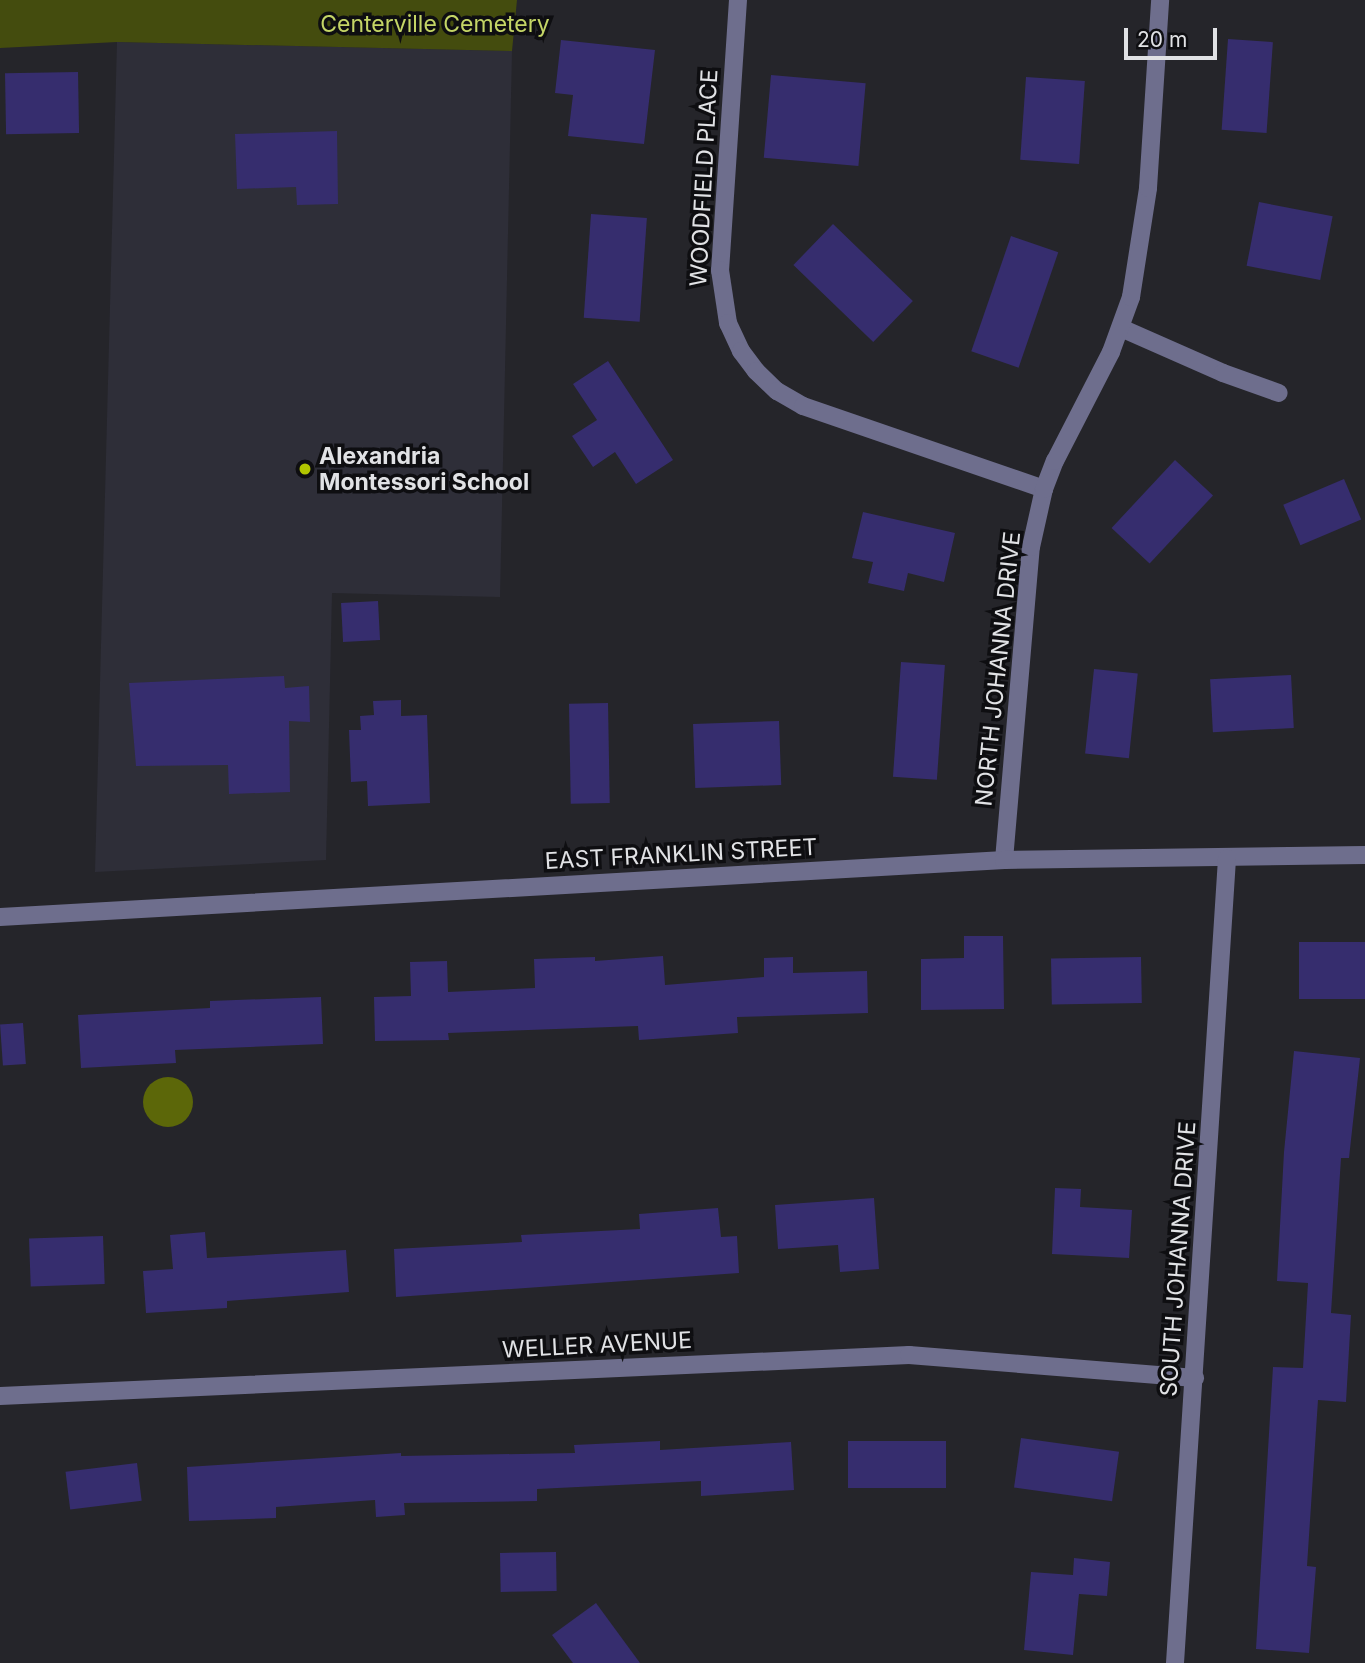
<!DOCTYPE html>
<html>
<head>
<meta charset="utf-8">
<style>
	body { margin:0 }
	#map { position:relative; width:1365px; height:1663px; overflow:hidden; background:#25252a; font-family:Inter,sans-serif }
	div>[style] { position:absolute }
	.built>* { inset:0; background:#2e2e38 }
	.green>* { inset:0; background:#444c0e }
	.water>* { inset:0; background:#5c6709 }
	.round { border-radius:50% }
	.building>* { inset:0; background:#362d6e; transform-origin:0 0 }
	.minor>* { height:18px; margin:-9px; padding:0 9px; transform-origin:9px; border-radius:9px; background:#6e6e8d }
	.dots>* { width:19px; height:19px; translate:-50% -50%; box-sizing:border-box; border:4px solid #0e0e11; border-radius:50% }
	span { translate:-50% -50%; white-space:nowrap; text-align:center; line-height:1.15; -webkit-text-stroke:7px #0e0e11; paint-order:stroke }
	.park-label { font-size:23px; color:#c4d566 }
	.street-label { font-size:23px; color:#e1e2e5 }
	.poi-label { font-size:23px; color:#e1e2e5; font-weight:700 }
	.left { translate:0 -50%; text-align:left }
	.scale { position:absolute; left:1124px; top:28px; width:93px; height:32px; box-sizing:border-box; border:4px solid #e1e2e5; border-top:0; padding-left:9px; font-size:21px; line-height:24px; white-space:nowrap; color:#e1e2e5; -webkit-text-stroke:5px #0e0e11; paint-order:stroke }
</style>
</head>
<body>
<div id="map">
	<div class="built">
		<div style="clip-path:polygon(117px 42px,512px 51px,500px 597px,332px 593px,326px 860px,95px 872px)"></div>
	</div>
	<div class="green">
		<div style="clip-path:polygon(0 0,517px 0,512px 51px,117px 42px,0 48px)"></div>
	</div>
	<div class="water">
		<div class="round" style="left:143px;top:1077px;width:50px;height:50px"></div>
	</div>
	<div class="building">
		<div style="left:1228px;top:39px;width:45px;height:91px;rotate:4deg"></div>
		<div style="clip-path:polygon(561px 40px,655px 50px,644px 144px,568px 136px,573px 95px,555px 93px)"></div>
		<div style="left:78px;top:72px;width:61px;height:73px;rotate:89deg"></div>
		<div style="left:771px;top:75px;width:95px;height:83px;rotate:5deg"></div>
		<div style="left:1026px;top:77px;width:59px;height:83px;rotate:4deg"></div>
		<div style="clip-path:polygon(337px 131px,338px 204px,297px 205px,296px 187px,237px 189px,235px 134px)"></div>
		<div style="left:1259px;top:202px;width:75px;height:65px;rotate:11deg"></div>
		<div style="left:591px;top:214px;width:56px;height:104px;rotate:4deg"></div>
		<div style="left:833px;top:224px;width:111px;height:57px;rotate:44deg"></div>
		<div style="left:1011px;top:236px;width:50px;height:122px;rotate:19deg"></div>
		<div style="clip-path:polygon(608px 361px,673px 460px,636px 484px,615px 452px,593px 467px,572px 436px,597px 420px,573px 384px)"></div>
		<div style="left:1175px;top:460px;width:52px;height:93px;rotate:43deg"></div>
		<div style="left:1344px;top:479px;width:44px;height:66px;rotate:67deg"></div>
		<div style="clip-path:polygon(863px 512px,955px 533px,944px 582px,908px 573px,904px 591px,868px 583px,873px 562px,852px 558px)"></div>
		<div style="left:378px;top:601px;width:39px;height:37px;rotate:87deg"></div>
		<div style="left:901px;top:662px;width:44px;height:115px;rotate:4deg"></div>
		<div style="left:1094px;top:669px;width:44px;height:85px;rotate:6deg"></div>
		<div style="left:1291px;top:675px;width:53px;height:81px;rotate:87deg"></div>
		<div style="clip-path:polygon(284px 676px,285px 688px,309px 686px,310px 722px,289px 721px,290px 792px,229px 794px,228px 765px,136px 766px,129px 683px)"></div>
		<div style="clip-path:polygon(401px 700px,401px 716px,427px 715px,430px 803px,368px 806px,367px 781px,351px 782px,349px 730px,361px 730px,360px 716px,374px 715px,373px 701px)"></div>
		<div style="left:608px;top:703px;width:100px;height:39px;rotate:89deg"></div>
		<div style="left:779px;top:721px;width:64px;height:86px;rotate:88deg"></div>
		<div style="clip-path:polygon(964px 936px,1003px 936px,1004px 1009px,921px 1010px,921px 959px,964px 958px)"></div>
		<div style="left:1365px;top:942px;width:57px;height:66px;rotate:90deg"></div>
		<div style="clip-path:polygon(663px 956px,665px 985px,764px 977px,764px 958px,793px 957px,793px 973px,867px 971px,868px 1013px,737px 1017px,738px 1033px,639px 1040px,638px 1026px,448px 1033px,449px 1040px,375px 1041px,374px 997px,411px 996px,410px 962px,447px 961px,448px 992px,535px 988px,534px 959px,595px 957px,595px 961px)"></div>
		<div style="left:1141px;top:957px;width:46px;height:90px;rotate:89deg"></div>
		<div style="clip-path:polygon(321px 997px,323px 1044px,175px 1050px,176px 1063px,81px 1068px,78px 1015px,210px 1008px,210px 1001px)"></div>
		<div style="left:23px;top:1023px;width:41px;height:23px;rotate:86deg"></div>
		<div style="clip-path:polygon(1294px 1051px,1360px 1058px,1349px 1158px,1341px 1158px,1331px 1313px,1351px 1315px,1346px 1402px,1318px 1400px,1307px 1566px,1316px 1567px,1309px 1653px,1256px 1649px,1273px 1367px,1303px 1368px,1308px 1283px,1277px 1281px,1284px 1152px)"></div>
		<div style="clip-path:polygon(1055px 1188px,1081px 1189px,1080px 1207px,1132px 1210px,1129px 1258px,1052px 1254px)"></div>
		<div style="clip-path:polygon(874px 1198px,879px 1269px,840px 1272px,838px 1245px,778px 1249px,775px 1205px)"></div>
		<div style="clip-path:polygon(718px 1208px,721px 1237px,737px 1236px,739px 1273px,396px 1297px,394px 1249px,522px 1242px,521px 1235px,640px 1229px,639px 1214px)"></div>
		<div style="clip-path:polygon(205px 1232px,207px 1258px,346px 1250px,349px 1292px,227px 1301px,227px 1308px,146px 1313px,143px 1271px,173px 1269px,170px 1235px)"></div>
		<div style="left:103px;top:1236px;width:48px;height:74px;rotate:88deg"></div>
		<div style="left:1021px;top:1438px;width:99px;height:50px;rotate:8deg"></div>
		<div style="clip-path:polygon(660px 1441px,660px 1450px,791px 1442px,794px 1490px,701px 1496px,701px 1481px,537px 1489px,537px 1501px,404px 1503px,405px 1515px,376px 1517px,375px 1500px,276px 1507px,276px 1518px,189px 1521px,187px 1467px,401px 1453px,401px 1456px,575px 1453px,574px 1445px)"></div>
		<div style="left:848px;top:1441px;width:98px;height:47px"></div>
		<div style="left:137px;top:1463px;width:38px;height:72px;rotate:83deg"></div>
		<div style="left:556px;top:1552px;width:39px;height:56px;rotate:89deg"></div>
		<div style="clip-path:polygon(1074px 1558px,1110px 1562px,1107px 1596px,1079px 1594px,1073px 1655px,1024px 1650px,1031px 1572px,1073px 1575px)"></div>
		<div style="clip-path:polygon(596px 1603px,640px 1663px,573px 1663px,552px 1635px)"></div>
	</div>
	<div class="minor">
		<div style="left:738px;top:0;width:271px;rotate:93.8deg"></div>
		<div style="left:720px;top:270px;width:54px;rotate:81.4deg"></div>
		<div style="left:728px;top:323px;width:31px;rotate:65deg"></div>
		<div style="left:741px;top:351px;width:25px;rotate:53deg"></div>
		<div style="left:756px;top:371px;width:29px;rotate:44deg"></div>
		<div style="left:777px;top:391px;width:30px;rotate:30deg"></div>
		<div style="left:803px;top:406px;width:255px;rotate:19deg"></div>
		<div style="left:1121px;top:328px;width:111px;rotate:23.8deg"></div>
		<div style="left:1223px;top:373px;width:59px;rotate:19.7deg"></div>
		<div style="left:1004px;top:860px;width:314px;rotate:-85.1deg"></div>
		<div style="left:1031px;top:547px;width:59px;rotate:-77.4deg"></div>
		<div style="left:1044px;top:489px;width:30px;rotate:-69deg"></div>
		<div style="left:1055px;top:461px;width:123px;rotate:-62.8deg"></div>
		<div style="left:1111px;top:352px;width:59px;rotate:-70deg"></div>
		<div style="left:1131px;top:297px;width:110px;rotate:-81.1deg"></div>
		<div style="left:1148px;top:188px;width:188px;rotate:-86.3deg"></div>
		<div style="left:0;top:917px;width:1006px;rotate:-3.25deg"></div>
		<div style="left:1004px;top:860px;width:361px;rotate:-0.8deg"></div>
		<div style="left:0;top:1396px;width:910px;rotate:-2.58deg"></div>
		<div style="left:909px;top:1355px;width:287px;rotate:4.6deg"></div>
		<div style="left:1175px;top:1663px;width:806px;rotate:-86.3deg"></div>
	</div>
	<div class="dots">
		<div style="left:305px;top:469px;background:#b1c500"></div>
	</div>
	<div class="park-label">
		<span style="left:435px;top:24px">Centerville Cemetery</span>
	</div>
	<div class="street-label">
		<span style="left:704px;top:178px;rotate:-87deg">WOODFIELD PLACE</span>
		<span style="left:998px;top:669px;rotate:-84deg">NORTH JOHANNA DRIVE</span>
		<span style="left:681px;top:854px;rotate:-3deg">EAST FRANKLIN STREET</span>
		<span style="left:1178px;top:1259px;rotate:-86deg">SOUTH JOHANNA DRIVE</span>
		<span style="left:597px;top:1345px;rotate:-3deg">WELLER AVENUE</span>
	</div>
	<div class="poi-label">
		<span class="left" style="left:319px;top:469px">Alexandria<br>Montessori School</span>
	</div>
	<div class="scale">20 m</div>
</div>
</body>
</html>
